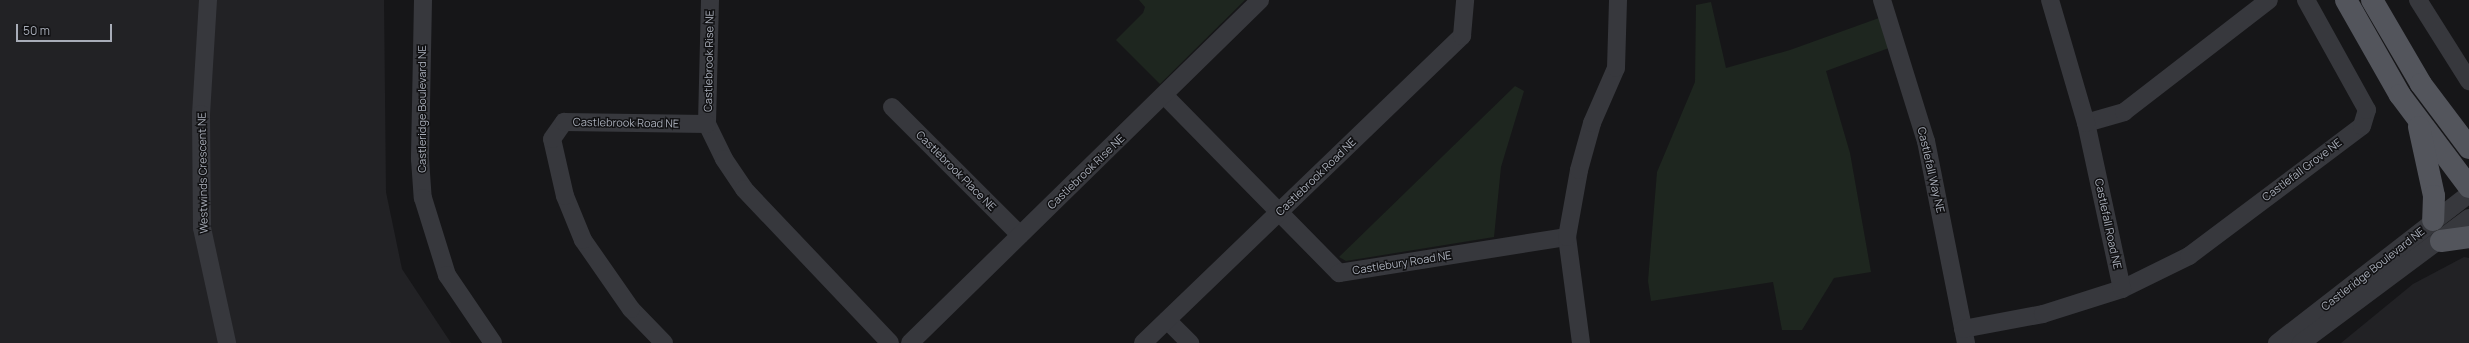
<!DOCTYPE html>
<html>
<head>
<meta charset="utf-8">
<style>
	body { margin:0 }
	#map { position:relative; width:2469px; height:343px; overflow:hidden; background:#161618; font-family:Manrope,sans-serif }
	div>[style] { position:absolute }
	.built>* { inset:0; background:#222225 }
	.green>* { inset:0; background:#1e261f }
	.minor>* { height:18px; margin:-9px; padding:0 9px; transform-origin:9px; border-radius:9px; background:#37383d }
	.major>* { height:22px; margin:-11px; padding:0 11px; transform-origin:11px; border-radius:11px; background:#53555c }
	span { translate:-50% -50%; white-space:nowrap; text-align:center; line-height:1.15; -webkit-text-stroke:3px #111113; paint-order:stroke }
	.street-label { font-size:11px; color:#a8adb8 }
	.scale { position:absolute; left:16px; top:24px; width:96px; height:18px; box-sizing:border-box; border:2px solid #a8adb8; border-top:0; padding-left:5px; font-size:12px; line-height:14px; white-space:nowrap; color:#a8adb8; -webkit-text-stroke:3px #111113; paint-order:stroke }
</style>
</head>
<body>
<div id="map">
	<div class="built">
		<div style="clip-path:polygon(0 0,384px 0,386px 192px,402px 269px,451px 343px,0 343px)"></div>
		<div style="clip-path:polygon(2464px 257px,2469px 258px,2469px 343px,2341px 343px,2413px 284px)"></div>
	</div>
	<div class="green">
		<div style="clip-path:polygon(1139px 0,1245px 0,1160px 84px,1116px 40px,1143px 13px,1145px 7px)"></div>
		<div style="clip-path:polygon(1711px 2px,1726px 68px,1790px 50px,1879px 18px,1889px 48px,1826px 71px,1850px 153px,1871px 272px,1834px 278px,1802px 330px,1782px 330px,1773px 282px,1651px 301px,1648px 281px,1657px 172px,1695px 82px,1696px 5px)"></div>
		<div style="clip-path:polygon(1515px 86px,1524px 91px,1501px 167px,1494px 237px,1346px 261px,1339px 257px)"></div>
	</div>
	<div class="minor">
		<div style="left:208px;top:0;width:114px;rotate:93.5deg"></div>
		<div style="left:201px;top:114px;width:114px;rotate:89.5deg"></div>
		<div style="left:202px;top:228px;width:118px;rotate:77.7deg"></div>
		<div style="left:423px;top:0;width:159px;rotate:91.1deg"></div>
		<div style="left:420px;top:159px;width:39px;rotate:86deg"></div>
		<div style="left:423px;top:198px;width:81px;rotate:72.7deg"></div>
		<div style="left:447px;top:275px;width:82px;rotate:55.9deg"></div>
		<div style="left:710px;top:0;width:124px;rotate:91.4deg"></div>
		<div style="left:707px;top:124px;width:39px;rotate:64deg"></div>
		<div style="left:724px;top:159px;width:36px;rotate:56deg"></div>
		<div style="left:744px;top:189px;width:212px;rotate:46.5deg"></div>
		<div style="left:1882px;top:0;width:148px;rotate:72.7deg"></div>
		<div style="left:1926px;top:141px;width:206px;rotate:78.8deg"></div>
		<div style="left:2418px;top:0;width:96px;rotate:57.8deg"></div>
		<div style="left:1166px;top:97px;width:247px;rotate:45.5deg"></div>
		<div style="left:1339px;top:273px;width:231px;rotate:-9deg"></div>
		<div style="left:892px;top:107px;width:181px;rotate:45deg"></div>
		<div style="left:2086px;top:123px;width:40px;rotate:-16deg"></div>
		<div style="left:2124px;top:112px;width:183px;rotate:-37.7deg"></div>
		<div style="left:2122px;top:289px;width:75px;rotate:-26.2deg"></div>
		<div style="left:2189px;top:256px;width:216px;rotate:-36.9deg"></div>
		<div style="left:2362px;top:126px;width:17px;rotate:-73deg"></div>
		<div style="left:2367px;top:110px;width:126px;rotate:-119deg"></div>
		<div style="left:1167px;top:320px;width:33px;rotate:45deg"></div>
		<div style="left:1963px;top:329px;width:81px;rotate:-10.6deg"></div>
		<div style="left:2043px;top:314px;width:83px;rotate:-17.6deg"></div>
		<div style="left:2122px;top:289px;width:170px;rotate:-102.2deg"></div>
		<div style="left:2086px;top:123px;width:128px;rotate:-106.3deg"></div>
		<div style="left:664px;top:343px;width:47px;rotate:-134.1deg"></div>
		<div style="left:631px;top:309px;width:84px;rotate:-124.8deg"></div>
		<div style="left:583px;top:240px;width:48px;rotate:-112.2deg"></div>
		<div style="left:565px;top:196px;width:58px;rotate:-102.8deg"></div>
		<div style="left:552px;top:139px;width:21px;rotate:-55deg"></div>
		<div style="left:564px;top:122px;width:143px;rotate:0.8deg"></div>
		<div style="left:910px;top:343px;width:490px;rotate:-44.4deg"></div>
		<div style="left:1143px;top:343px;width:443px;rotate:-43.9deg"></div>
		<div style="left:1462px;top:36px;width:36px;rotate:-85deg"></div>
		<div style="left:1581px;top:343px;width:107px;rotate:-97.5deg"></div>
		<div style="left:1567px;top:237px;width:68px;rotate:-79.8deg"></div>
		<div style="left:1579px;top:170px;width:49px;rotate:-74.5deg"></div>
		<div style="left:1592px;top:123px;width:60px;rotate:-66.4deg"></div>
		<div style="left:1616px;top:68px;width:68px;rotate:-88.3deg"></div>
		<div style="left:2277px;top:343px;width:243px;rotate:-37.8deg"></div>
		<div style="left:2301px;top:343px;width:209px;rotate:-36.7deg"></div>
	</div>
	<div class="major">
		<div style="left:2346px;top:0;width:109px;rotate:60.4deg"></div>
		<div style="left:2400px;top:95px;width:115px;rotate:53.1deg"></div>
		<div style="left:2372px;top:0;width:97px;rotate:59.7deg"></div>
		<div style="left:2421px;top:84px;width:80px;rotate:53.1deg"></div>
		<div style="left:2419px;top:127px;width:71px;rotate:77.7deg"></div>
		<div style="left:2434px;top:196px;width:24px;rotate:92deg"></div>
		<div style="left:2441px;top:241px;width:28px;rotate:-8deg"></div>
	</div>
	<div class="street-label">
		<span style="left:709px;top:61px;rotate:-89deg">Castlebrook Rise NE</span>
		<span style="left:422px;top:109px;rotate:-90deg">Castleridge Boulevard NE</span>
		<span style="left:626px;top:123px;rotate:1deg">Castlebrook Road NE</span>
		<span style="left:1931px;top:170px;rotate:77deg">Castlefall Way NE</span>
		<span style="left:2302px;top:170px;rotate:-37deg">Castlefall Grove NE</span>
		<span style="left:956px;top:171px;rotate:45deg">Castlebrook Place NE</span>
		<span style="left:1086px;top:172px;rotate:-44deg">Castlebrook Rise NE</span>
		<span style="left:203px;top:173px;rotate:-91deg">Westwinds Crescent NE</span>
		<span style="left:1316px;top:177px;rotate:-44deg">Castlebrook Road NE</span>
		<span style="left:2108px;top:224px;rotate:78deg">Castlefall Road NE</span>
		<span style="left:1402px;top:263px;rotate:-9deg">Castlebury Road NE</span>
		<span style="left:2373px;top:269px;rotate:-38deg">Castleridge Boulevard NE</span>
	</div>
	<div class="scale">50 m</div>
</div>
</body>
</html>
